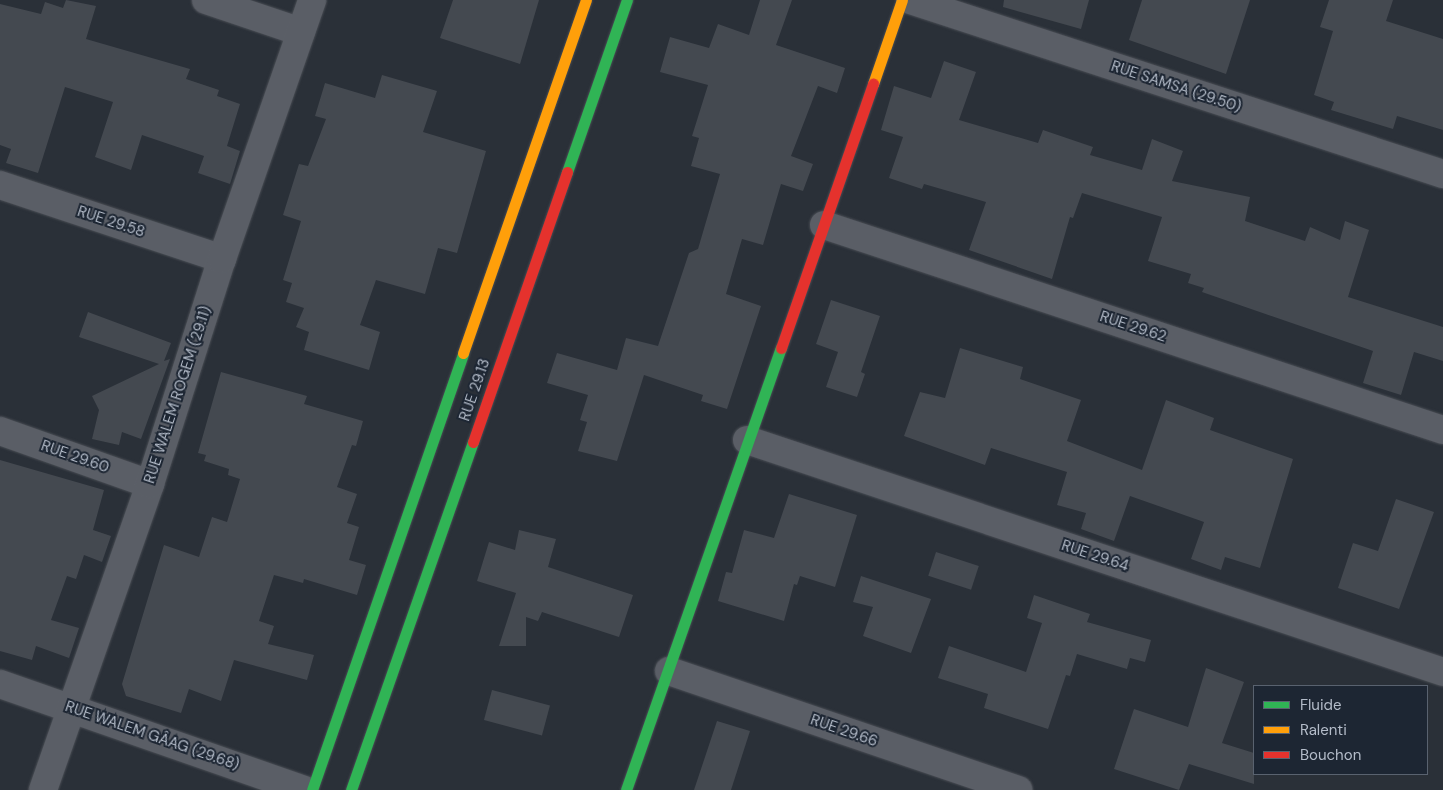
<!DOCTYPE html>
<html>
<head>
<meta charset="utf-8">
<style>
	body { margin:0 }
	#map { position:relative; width:1443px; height:790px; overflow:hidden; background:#2a3038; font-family:"DM Sans",sans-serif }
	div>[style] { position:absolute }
	.building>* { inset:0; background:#444950; transform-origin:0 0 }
	.roads { filter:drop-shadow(0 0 1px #484c53) drop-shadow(0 0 1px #484c53) }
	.street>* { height:28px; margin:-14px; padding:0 14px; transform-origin:14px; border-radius:14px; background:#5a5e66 }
	.fast>* { height:11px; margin:-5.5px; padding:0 5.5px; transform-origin:5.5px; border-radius:5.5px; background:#30b455 }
	.slow>* { height:11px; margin:-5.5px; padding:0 5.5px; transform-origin:5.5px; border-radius:5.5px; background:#ff9f0a }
	.jam>* { height:11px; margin:-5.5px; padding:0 5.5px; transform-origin:5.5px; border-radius:5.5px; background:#e5322d }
	span { translate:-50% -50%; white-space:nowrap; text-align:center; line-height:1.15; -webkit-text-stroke:4px #1d2633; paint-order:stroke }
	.street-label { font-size:15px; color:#b4bcc9 }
	.legend { position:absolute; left:1253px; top:685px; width:175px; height:90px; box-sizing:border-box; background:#1d2633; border:1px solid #59626f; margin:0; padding:6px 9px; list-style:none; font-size:15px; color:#b4bcc9 }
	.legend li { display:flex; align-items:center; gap:10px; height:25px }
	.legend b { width:25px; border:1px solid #59626f }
</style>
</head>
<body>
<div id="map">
	<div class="building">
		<div style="clip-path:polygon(66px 0,96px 6px,86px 39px,190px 69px,186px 79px,219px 90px,217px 96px,240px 104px,227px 146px,240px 151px,230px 184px,198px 173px,204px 156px,142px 135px,131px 170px,95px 157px,113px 102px,65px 87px,38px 173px,6px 163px,11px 149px,0 145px,0 4px,41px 14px,45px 2px,63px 8px)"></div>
		<div style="clip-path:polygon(453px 0,539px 0,520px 64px,440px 38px)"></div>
		<div style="clip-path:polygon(760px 0,792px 0,776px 45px,845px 68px,837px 93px,818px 86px,791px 156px,813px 164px,803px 191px,781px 184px,763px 245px,742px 239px,726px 294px,761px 306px,727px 409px,701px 401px,703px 395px,644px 375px,617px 461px,578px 451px,587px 422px,580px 420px,588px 395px,547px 383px,557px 353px,617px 370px,626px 338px,658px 346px,689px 253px,698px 249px,720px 174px,691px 166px,699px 138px,692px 136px,708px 85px,660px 72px,670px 37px,709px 48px,718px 24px,749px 35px)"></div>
		<div style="clip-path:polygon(1004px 0,1089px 0,1081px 29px,1003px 7px)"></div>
		<div style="clip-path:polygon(1142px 0,1250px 0,1226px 74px,1129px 40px)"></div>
		<div style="clip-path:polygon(1329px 0,1393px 0,1386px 21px,1443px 39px,1443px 130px,1397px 116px,1393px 129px,1331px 110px,1334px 102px,1314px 95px,1333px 31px,1320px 27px)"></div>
		<div style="clip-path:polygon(944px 61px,976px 72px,959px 120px,1038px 143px,1043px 130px,1093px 147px,1090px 155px,1142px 170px,1152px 139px,1183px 151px,1172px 181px,1250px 197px,1245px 221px,1305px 241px,1310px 227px,1340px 240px,1345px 221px,1369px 230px,1348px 297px,1443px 327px,1443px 361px,1414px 352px,1401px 395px,1363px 383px,1373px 351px,1202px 292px,1204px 288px,1188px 283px,1191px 274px,1148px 261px,1162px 217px,1082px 193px,1073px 218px,1070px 217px,1052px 279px,969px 250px,986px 202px,924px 184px,922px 189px,889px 178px,903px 137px,881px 130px,894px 86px,931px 98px)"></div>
		<div style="clip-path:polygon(382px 75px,437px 91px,423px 132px,486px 151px,457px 253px,438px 248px,425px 294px,376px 280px,360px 325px,380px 332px,369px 370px,304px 350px,309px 332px,296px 327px,304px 308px,286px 302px,292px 283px,283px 280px,301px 221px,283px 215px,299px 164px,308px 166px,326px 119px,315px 116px,325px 83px,375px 98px)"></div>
		<div style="clip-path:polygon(831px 300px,880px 316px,861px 372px,865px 374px,857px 397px,826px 387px,838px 352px,816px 344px)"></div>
		<div style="clip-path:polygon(88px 312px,171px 343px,164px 361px,170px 359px,141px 439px,122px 432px,119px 445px,92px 439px,99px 410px,92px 396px,159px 364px,79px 337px)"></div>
		<div style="clip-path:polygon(960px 348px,1023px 367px,1020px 379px,1081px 400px,1067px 441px,1142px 470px,1166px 400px,1214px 418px,1210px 430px,1293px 459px,1260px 568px,1225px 557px,1221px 570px,1191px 559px,1204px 522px,1130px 496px,1114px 541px,1081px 529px,1086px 513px,1057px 505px,1067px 472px,991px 448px,985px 465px,904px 436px,920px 392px,945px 398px)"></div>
		<div style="clip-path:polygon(221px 372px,307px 396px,304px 404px,363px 421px,356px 446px,352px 445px,337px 487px,357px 494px,347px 523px,359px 527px,349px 560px,366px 565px,357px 595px,304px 579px,303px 583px,274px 575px,259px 621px,274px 626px,268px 644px,314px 655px,307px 680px,234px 660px,221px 701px,189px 689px,181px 713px,126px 696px,122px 684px,164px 545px,199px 557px,212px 517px,227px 522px,240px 479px,228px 475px,229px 469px,204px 461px,206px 455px,198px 453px)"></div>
		<div style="clip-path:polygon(0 460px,104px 490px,93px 530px,111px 536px,102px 562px,84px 555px,76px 579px,67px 576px,51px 620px,79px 628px,69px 658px,36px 646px,32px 660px,0 651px)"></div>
		<div style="clip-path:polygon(789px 494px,857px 515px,835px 587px,800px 576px,797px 585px,794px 584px,784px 621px,718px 601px,726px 572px,732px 573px,744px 530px,774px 538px)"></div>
		<div style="clip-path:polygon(1396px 499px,1434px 512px,1399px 609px,1338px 588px,1353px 543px,1378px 551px)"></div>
		<div style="clip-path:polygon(519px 530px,556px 539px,548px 567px,633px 595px,619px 637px,542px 612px,538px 621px,526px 617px,526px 646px,499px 646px,516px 593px,477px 581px,489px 542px,515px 550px)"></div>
		<div style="left:936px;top:552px;width:45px;height:25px;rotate:18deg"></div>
		<div style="clip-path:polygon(861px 576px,931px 599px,911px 653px,863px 636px,873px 607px,853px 602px)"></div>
		<div style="clip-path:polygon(1034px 595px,1090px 614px,1087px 622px,1151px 640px,1145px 662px,1130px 658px,1127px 669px,1077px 654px,1070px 676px,1066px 675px,1048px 729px,984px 708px,988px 694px,938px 678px,949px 646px,1026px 672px,1042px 623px,1027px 618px)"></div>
		<div style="clip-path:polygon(1206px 668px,1244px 682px,1222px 743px,1254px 753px,1254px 784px,1189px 764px,1179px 790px,1114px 769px,1134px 709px,1188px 727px)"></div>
		<div style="left:492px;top:690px;width:60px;height:31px;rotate:15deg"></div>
		<div style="clip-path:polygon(717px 721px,750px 731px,731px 790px,694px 790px)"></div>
	</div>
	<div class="roads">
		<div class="street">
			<div style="left:206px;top:0;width:100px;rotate:18.6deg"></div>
			<div style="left:910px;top:0;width:561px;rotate:18.08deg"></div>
			<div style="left:0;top:185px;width:234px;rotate:18.4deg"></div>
			<div style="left:824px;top:225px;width:652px;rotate:18.32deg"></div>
			<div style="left:0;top:431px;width:159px;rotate:19.5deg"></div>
			<div style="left:747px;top:440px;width:734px;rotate:18.43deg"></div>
			<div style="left:669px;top:671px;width:369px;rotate:18.8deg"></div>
			<div style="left:0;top:684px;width:322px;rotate:19.2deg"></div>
			<div style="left:43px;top:790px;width:324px;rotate:-70.7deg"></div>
			<div style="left:150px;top:484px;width:236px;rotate:-72.3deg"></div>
			<div style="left:222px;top:259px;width:274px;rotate:-70.8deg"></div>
		</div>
		<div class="fast">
			<div style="left:567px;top:172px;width:182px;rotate:-70.8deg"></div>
			<div style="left:312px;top:790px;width:462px;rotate:-70.9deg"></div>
			<div style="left:351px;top:790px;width:369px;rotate:-70.7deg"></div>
			<div style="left:626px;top:790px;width:468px;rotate:-70.7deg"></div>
		</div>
		<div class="slow">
			<div style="left:873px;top:84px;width:89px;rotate:-71deg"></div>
			<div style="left:463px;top:353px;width:374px;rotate:-70.8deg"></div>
		</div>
		<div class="jam">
			<div style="left:781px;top:348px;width:280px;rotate:-70.8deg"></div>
			<div style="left:473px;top:442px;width:286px;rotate:-70.8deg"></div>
		</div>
	</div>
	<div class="street-label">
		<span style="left:1176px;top:87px;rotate:18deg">RUE SAMSA (29.50)</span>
		<span style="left:111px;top:222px;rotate:18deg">RUE 29.58</span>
		<span style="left:1133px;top:327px;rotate:18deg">RUE 29.62</span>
		<span style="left:475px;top:390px;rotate:-71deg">RUE 29.13</span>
		<span style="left:178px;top:395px;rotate:-72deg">RUE WALEM ROGEM (29.11)</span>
		<span style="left:75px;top:457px;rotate:19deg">RUE 29.60</span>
		<span style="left:1095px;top:556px;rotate:18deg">RUE 29.64</span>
		<span style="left:844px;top:731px;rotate:19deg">RUE 29.66</span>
		<span style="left:152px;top:736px;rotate:19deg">RUE WALEM GÂAG (29.68)</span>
	</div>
	<ul class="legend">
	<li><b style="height:6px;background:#30b455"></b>Fluide</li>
	<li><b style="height:6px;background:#ff9f0a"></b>Ralenti</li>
	<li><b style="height:6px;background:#e5322d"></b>Bouchon</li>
	</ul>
</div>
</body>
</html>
